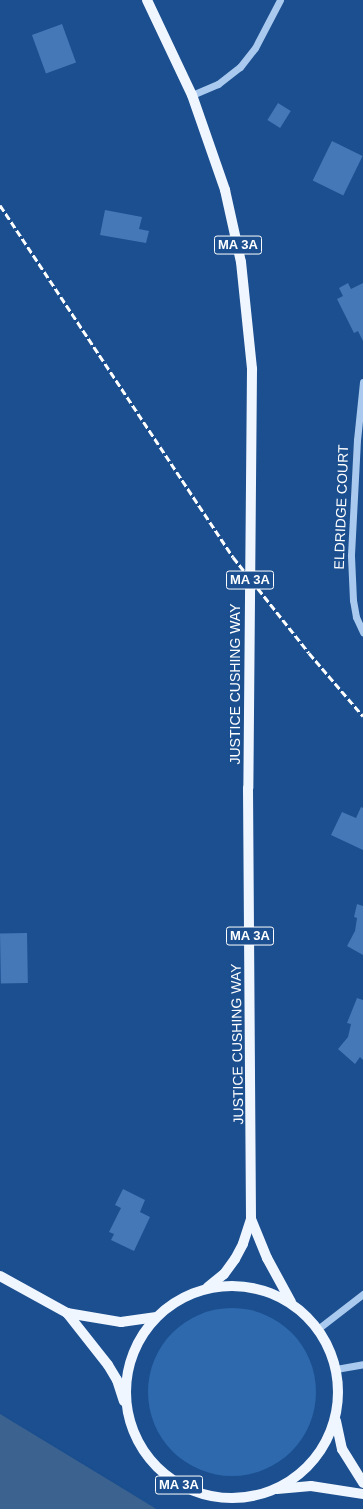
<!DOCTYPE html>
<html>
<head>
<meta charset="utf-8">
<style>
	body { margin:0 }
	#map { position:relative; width:363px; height:1509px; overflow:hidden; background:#1b4f8f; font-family:Helvetica,sans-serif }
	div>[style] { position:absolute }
	.green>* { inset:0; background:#2e69ad }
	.round { border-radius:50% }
	.water>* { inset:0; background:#3c6290 }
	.pier>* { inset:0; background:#1b4f8f }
	.building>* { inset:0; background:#4478b7; transform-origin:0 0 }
	.minor>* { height:7px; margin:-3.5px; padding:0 3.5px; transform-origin:3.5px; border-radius:3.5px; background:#a9c9ee }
	.major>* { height:10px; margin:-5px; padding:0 5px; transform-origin:5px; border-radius:5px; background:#f0f6ff }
	.major>.ring { margin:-5px; padding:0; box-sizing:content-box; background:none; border:10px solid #f0f6ff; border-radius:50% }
	.rail>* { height:3px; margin-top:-1.5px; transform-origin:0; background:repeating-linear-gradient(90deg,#fff 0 7px,transparent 0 10px) }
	span { translate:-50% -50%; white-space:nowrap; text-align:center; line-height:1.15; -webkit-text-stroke:3.5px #1b4f8f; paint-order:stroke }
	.shield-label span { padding:1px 3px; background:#1b4f8f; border:1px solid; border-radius:3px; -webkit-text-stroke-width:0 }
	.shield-label { font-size:13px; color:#fff; font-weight:700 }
	.street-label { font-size:14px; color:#fff }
</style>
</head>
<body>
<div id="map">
	<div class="green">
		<div class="round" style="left:148px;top:1308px;width:168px;height:168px"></div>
	</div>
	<div class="water">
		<div style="clip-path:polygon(0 1414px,150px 1505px,156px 1509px,0 1509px)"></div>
	</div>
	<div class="pier">
		<div style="clip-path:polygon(0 1412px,1px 1413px,151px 1503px,150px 1505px)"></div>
	</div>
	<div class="building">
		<div style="left:62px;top:24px;width:41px;height:32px;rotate:70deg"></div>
		<div style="left:278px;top:103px;width:15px;height:20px;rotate:32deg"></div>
		<div style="left:332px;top:141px;width:34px;height:44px;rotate:26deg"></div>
		<div style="clip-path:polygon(105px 210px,142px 217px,139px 229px,149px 231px,146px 243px,100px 235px)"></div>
		<div style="clip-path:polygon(348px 283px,351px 289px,363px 283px,363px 341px,358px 331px,354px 333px,337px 299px,343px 296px,339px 288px)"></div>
		<div style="clip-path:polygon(361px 807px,363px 808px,363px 850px,331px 835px,342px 812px,356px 818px)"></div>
		<div style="clip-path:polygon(357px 904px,363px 906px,363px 955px,347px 946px,355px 931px,357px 918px,354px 917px)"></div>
		<div style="left:27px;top:933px;width:50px;height:27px;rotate:89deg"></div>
		<div style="clip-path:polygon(357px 998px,363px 1000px,363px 1060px,360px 1057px,355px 1064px,338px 1049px,348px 1037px,351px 1024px,347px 1023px)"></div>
		<div style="clip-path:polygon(123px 1189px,145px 1200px,140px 1212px,150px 1217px,134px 1251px,111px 1240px,114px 1234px,109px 1232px,121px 1208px,115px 1205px)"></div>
	</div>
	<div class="minor">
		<div style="left:192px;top:95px;width:28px;rotate:-23deg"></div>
		<div style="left:218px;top:84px;width:28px;rotate:-38deg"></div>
		<div style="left:240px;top:67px;width:24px;rotate:-52deg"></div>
		<div style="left:255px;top:48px;width:54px;rotate:-62.5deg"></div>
		<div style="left:363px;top:382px;width:58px;rotate:95.9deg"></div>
		<div style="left:357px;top:440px;width:116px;rotate:93deg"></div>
		<div style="left:351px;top:556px;width:44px;rotate:87.4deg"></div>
		<div style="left:353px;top:600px;width:17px;rotate:80deg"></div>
		<div style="left:356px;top:617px;width:17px;rotate:65deg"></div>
		<div style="left:319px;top:1328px;width:56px;rotate:-37.7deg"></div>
		<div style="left:336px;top:1369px;width:27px;rotate:-10deg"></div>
	</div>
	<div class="major">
		<div style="left:147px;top:0;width:105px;rotate:64.7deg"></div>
		<div style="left:192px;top:95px;width:101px;rotate:70.8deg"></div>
		<div style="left:225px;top:190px;width:74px;rotate:77.5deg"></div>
		<div style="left:241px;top:262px;width:108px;rotate:84.1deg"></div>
		<div style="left:252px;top:369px;width:419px;rotate:90.5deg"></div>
		<div style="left:248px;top:788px;width:431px;rotate:89.6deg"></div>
		<div style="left:251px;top:1219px;width:26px;rotate:108deg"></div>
		<div style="left:243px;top:1244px;width:17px;rotate:118deg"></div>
		<div style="left:235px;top:1259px;width:19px;rotate:126deg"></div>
		<div style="left:224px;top:1274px;width:21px;rotate:141deg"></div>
		<div style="left:251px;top:1219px;width:42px;rotate:67.7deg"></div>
		<div style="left:267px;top:1258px;width:50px;rotate:61.4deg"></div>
		<div style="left:0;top:1276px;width:77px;rotate:28.9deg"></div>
		<div style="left:67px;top:1313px;width:55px;rotate:9.5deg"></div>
		<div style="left:121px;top:1322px;width:34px;rotate:-8deg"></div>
		<div class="ring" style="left:126px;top:1286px;width:202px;height:202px"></div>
		<div style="left:67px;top:1313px;width:66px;rotate:51.7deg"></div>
		<div style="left:108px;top:1365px;width:17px;rotate:59deg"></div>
		<div style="left:117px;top:1380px;width:22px;rotate:72deg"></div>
		<div style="left:336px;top:1421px;width:29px;rotate:78deg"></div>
		<div style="left:342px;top:1449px;width:40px;rotate:58deg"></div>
		<div style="left:277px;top:1489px;width:34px;rotate:-5deg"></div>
		<div style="left:311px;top:1486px;width:53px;rotate:8.7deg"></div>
	</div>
	<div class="rail">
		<div style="left:0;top:205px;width:422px;rotate:56.5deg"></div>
		<div style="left:233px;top:557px;width:122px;rotate:51.6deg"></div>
		<div style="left:309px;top:653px;width:83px;rotate:49.4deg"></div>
	</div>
	<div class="shield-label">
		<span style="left:238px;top:245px">MA 3A</span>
		<span style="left:250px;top:580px">MA 3A</span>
		<span style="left:250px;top:936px">MA 3A</span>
		<span style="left:179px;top:1485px">MA 3A</span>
	</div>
	<div class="street-label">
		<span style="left:341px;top:507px;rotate:-88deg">ELDRIDGE COURT</span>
		<span style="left:235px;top:684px;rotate:-90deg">JUSTICE CUSHING WAY</span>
		<span style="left:237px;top:1044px;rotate:-91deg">JUSTICE CUSHING WAY</span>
	</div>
</div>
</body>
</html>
